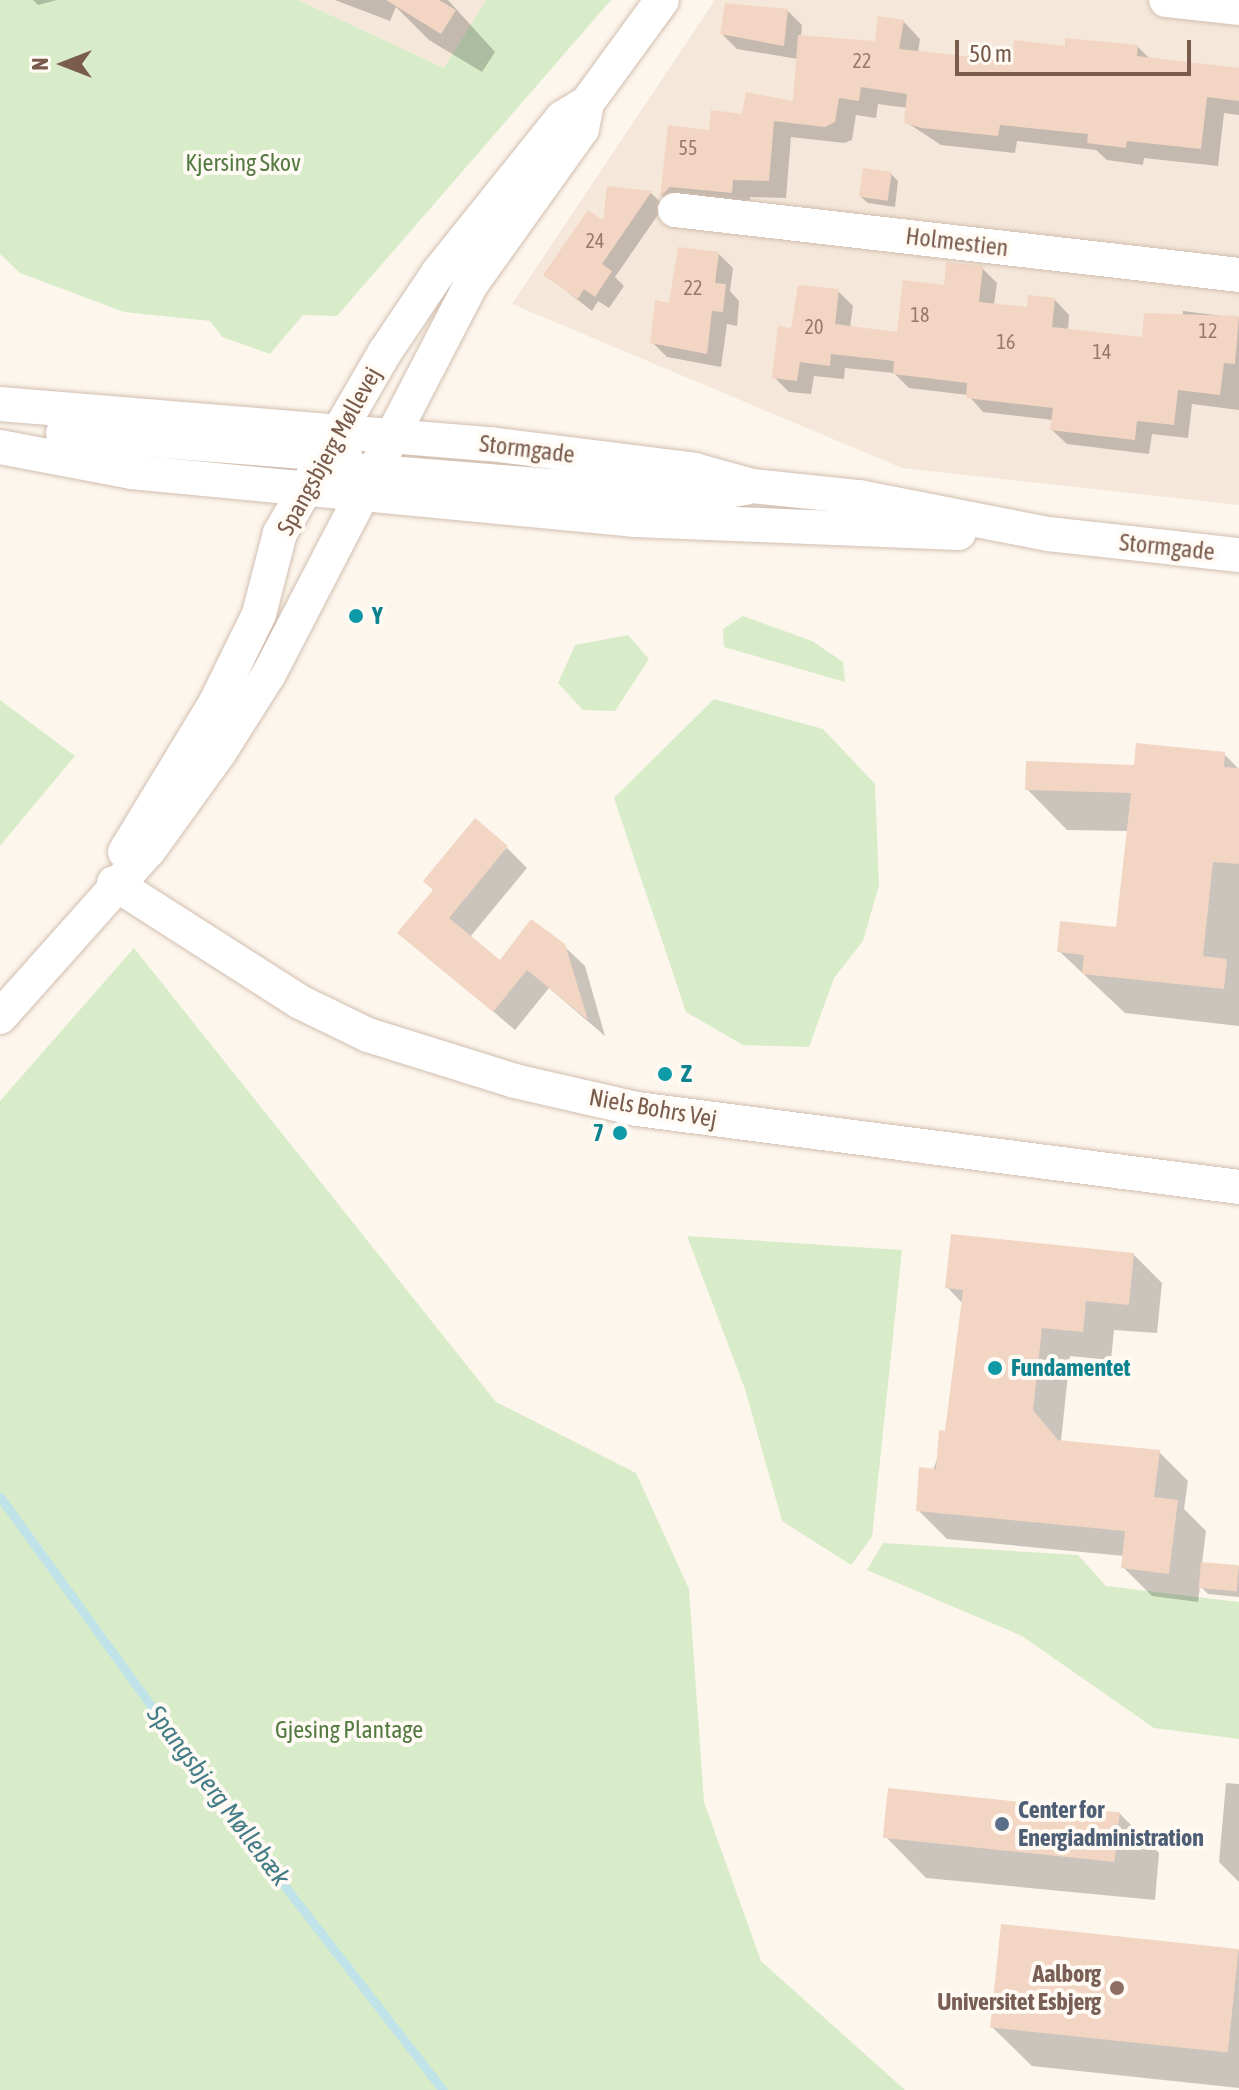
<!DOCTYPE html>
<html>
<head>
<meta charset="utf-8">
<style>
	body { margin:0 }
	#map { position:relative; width:1239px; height:2090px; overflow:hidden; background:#fdf6ec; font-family:"Asap Condensed",sans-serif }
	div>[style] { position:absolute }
	.residential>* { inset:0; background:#f5e8da }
	.green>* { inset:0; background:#d8ecc9 }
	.shadow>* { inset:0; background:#0003 }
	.stream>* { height:9px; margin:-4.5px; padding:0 4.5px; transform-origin:4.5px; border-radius:4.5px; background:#bfe3e8 }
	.building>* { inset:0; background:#f3d5c3; transform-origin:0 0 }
	.roads { filter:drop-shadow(0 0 2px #d1beb0) drop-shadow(0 0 2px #d1beb0) }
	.minor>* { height:34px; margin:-17px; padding:0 17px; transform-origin:17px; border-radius:17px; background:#fff }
	.dots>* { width:22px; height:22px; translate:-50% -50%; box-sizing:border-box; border:4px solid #fffaf3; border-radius:50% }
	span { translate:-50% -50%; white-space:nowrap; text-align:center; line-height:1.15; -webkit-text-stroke:8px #fffaf3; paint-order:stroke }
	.number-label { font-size:20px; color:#987a6a }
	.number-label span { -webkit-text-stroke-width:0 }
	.park-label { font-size:24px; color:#537a41 }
	.street-label { font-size:24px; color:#7a5c4d }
	.culture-label { font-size:24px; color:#0d838f; font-weight:700 }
	.left { translate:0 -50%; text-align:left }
	.right { translate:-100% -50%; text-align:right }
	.service-label { font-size:24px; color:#4e5e75; font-weight:700 }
	.education-label { font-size:24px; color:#785e54; font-weight:700 }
	.water-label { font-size:26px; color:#437c86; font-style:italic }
	.north { position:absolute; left:24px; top:24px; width:80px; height:80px; -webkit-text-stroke:6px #fffaf3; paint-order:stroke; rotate:270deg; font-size:22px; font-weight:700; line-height:32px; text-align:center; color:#7a5c4d }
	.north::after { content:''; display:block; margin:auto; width:28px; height:36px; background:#7a5c4d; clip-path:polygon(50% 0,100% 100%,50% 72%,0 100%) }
	.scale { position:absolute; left:955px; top:40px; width:236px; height:36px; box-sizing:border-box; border:4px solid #7a5c4d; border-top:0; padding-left:10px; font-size:24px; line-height:28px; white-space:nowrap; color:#7a5c4d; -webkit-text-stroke:6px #fffaf3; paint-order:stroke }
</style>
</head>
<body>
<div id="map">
	<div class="residential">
		<div style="clip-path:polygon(298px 0,486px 0,444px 68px)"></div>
		<div style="clip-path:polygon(715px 0,1239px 0,1239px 505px,902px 468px,512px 304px)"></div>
	</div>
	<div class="green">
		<div style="clip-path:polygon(0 0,298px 0,444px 68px,486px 0,611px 0,337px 316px,303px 315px,270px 354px,222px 337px,210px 321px,124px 312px,20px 273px,0 254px)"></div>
		<div style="clip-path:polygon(743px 616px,812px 641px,843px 662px,845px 682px,724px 647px,723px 629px)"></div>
		<div style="clip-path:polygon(628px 635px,649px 659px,615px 711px,583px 710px,558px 683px,575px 645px)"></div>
		<div style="clip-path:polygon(714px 699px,823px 729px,875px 784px,879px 885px,863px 941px,834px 978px,809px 1047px,743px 1045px,686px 1012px,614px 798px)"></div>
		<div style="clip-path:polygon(0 700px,75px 756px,0 846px)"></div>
		<div style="clip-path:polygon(134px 948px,496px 1402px,636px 1473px,689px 1589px,704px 1802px,761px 1961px,905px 2090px,0 2090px,0 1101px)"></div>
		<div style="clip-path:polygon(687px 1236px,902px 1250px,872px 1537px,851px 1565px,782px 1521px,745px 1389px)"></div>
		<div style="clip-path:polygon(883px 1543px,1078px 1555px,1106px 1586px,1239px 1602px,1239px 1739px,1154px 1728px,1022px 1636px,867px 1570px)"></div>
	</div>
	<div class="shadow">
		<div style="clip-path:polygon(33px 0,57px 0,38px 5px)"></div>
		<div style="clip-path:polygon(335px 0,448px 0,495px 52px,482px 72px,429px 40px,396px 7px,390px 21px)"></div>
		<div style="clip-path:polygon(787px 10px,802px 25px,801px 37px,876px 43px,903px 21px,920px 39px,918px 53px,1014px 63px,1066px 48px,1137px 46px,1151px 60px,1239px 73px,1239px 115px,1224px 113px,1218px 166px,1144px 158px,1143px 165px,1107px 160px,1096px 150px,1017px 141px,1015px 153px,941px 145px,906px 122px,908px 108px,878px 104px,876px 118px,856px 115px,852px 140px,844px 143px,791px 137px,786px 198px,750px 197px,749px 210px,679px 213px,662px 196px,670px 127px,711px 132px,794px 103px,798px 59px,737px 49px,722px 34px)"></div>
		<div style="clip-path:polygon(891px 174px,898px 181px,895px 207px,868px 203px,861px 197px)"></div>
		<div style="clip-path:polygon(609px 188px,651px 193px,664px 206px,615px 277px,624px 286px,609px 308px,598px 301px,592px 311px,546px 275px,605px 224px)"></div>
		<div style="clip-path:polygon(718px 253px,733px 268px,730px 291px,739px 301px,737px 326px,727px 324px,721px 367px,667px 357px,652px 342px,671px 305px)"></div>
		<div style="clip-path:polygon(982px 268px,997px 283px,994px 305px,1029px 309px,1055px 300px,1069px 315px,1068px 331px,1143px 339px,1182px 320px,1183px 311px,1239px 318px,1239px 410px,1192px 404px,1188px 438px,1152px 434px,1149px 454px,1067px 444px,1052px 430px,1053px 420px,983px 412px,968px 395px,909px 388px,894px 373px,845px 368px,844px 379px,814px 376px,811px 394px,789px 392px,774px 377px,793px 330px,838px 291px,853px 306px,850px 328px,899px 334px,945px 287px)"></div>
		<div style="clip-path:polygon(1224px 754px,1239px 769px,1239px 1026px,1125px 1013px,1059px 951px,1118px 929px,1129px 831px,1067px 830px,1027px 789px)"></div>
		<div style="clip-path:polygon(507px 848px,527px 868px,470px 937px,501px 963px,564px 946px,585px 966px,605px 1036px,549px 988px,515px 1030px,400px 932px,435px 890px)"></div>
		<div style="clip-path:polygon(1133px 1254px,1162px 1283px,1157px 1333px,1114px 1330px,1111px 1360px,1070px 1356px,1061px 1441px,1159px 1452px,1188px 1481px,1184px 1509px,1206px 1531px,1202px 1564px,1239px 1567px,1239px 1597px,1208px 1594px,1200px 1586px,1198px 1602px,1152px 1596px,1123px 1567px,1124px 1556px,947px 1539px,918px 1510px,947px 1433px,963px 1304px,947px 1287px)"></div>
		<div style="clip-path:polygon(1226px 1783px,1239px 1784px,1239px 1882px,1219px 1862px)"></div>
		<div style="clip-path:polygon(1119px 1813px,1159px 1853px,1155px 1900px,926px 1878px,886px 1837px)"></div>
		<div style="clip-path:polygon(1239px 1950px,1239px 2088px,1032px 2066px,992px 2027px)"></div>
	</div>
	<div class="stream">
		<div style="left:0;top:1497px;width:406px;rotate:54.1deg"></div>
		<div style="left:238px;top:1826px;width:334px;rotate:52.2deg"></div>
	</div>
	<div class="building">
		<div style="clip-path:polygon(386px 0,439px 0,456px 10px,441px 34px)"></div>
		<div style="clip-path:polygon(725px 3px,788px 9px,784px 46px,720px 34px)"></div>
		<div style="clip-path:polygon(878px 16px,904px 20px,899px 49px,1012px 61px,1014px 40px,1065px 46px,1065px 38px,1138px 45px,1137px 56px,1239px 68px,1239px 101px,1207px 97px,1201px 149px,1127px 141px,1126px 148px,1087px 143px,1088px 134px,1000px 125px,998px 136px,922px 128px,904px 123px,907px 94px,861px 87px,859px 101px,839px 98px,835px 122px,825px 127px,774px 121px,769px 181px,733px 180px,732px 193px,670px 187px,660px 197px,668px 125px,709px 130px,711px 110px,742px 114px,746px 92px,793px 101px,798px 35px,875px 41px)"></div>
		<div style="left:863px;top:168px;width:29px;height:29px;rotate:8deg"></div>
		<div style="clip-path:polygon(607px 186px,652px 191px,602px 264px,612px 271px,595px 297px,584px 289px,578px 299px,543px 275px,588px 210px,603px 220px)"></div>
		<div style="clip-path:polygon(678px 247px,719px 252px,715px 283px,726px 284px,723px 312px,712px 311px,707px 354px,650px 343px,655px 300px,669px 303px)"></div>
		<div style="clip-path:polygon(946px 262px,983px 266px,979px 302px,1027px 307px,1028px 295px,1055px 298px,1052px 327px,1142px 337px,1144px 313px,1239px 316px,1235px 364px,1224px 363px,1220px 395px,1178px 390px,1174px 425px,1137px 421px,1135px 440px,1050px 430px,1053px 408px,966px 398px,967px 383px,893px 374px,894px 361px,831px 354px,830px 366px,800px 362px,797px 381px,772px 378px,778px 326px,791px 328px,798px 285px,839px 289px,835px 324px,897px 332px,903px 280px,944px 285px)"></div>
		<div style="clip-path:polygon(1136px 743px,1225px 752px,1224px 767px,1239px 768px,1239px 864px,1213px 862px,1203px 956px,1227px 959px,1224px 989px,1082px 974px,1084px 955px,1057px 952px,1060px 921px,1116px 927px,1131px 793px,1025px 790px,1026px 761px,1134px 765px)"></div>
		<div style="clip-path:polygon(475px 818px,508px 846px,449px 918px,500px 960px,531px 919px,565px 944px,588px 1020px,527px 970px,493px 1012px,397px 933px,433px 890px,423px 881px)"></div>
		<div style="clip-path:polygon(951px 1234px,1134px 1253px,1129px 1305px,1086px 1301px,1083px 1332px,1042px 1328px,1033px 1410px,1058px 1440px,1160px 1450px,1154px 1497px,1178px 1500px,1169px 1574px,1121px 1568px,1125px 1531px,916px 1511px,919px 1467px,936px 1469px,939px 1430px,945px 1431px,963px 1290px,945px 1288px)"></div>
		<div style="left:1201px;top:1562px;width:38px;height:26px;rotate:5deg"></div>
		<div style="left:888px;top:1788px;width:233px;height:50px;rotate:6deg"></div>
		<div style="left:1001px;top:1924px;width:239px;height:104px;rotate:6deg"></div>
	</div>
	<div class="roads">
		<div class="minor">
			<div style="left:1166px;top:0;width:73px;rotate:6.3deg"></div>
			<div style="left:675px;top:210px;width:568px;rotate:6.57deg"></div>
			<div style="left:0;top:404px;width:492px;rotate:4.7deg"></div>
			<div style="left:490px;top:444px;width:207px;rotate:7.2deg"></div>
			<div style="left:695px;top:470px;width:59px;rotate:15.7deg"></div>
			<div style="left:752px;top:486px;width:108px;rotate:5.9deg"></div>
			<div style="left:859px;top:497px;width:193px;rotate:11.1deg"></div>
			<div style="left:1048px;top:534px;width:192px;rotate:6.3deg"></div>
			<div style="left:63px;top:433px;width:283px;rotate:4.5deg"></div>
			<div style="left:0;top:447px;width:133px;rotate:10.8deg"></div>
			<div style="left:131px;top:472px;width:506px;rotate:5.44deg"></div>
			<div style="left:635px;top:520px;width:324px;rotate:2.3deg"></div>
			<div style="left:352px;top:470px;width:339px;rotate:4.6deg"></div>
			<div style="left:690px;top:497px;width:56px;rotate:-9.3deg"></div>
			<div style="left:125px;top:852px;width:173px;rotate:-58.7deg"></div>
			<div style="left:215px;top:704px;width:100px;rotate:-63.9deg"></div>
			<div style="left:259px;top:614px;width:84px;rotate:-75.5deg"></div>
			<div style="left:280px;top:533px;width:209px;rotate:-59.9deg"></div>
			<div style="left:385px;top:352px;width:95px;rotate:-56.1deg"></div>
			<div style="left:438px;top:273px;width:198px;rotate:-51.3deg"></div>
			<div style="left:562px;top:118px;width:29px;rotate:-31deg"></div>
			<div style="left:587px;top:103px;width:127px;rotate:-53.9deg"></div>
			<div style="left:114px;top:883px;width:221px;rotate:32.6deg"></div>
			<div style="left:300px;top:1002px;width:76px;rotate:25.9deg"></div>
			<div style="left:368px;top:1035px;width:154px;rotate:17.4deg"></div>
			<div style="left:515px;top:1081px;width:125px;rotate:12.9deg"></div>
			<div style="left:637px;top:1109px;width:607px;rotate:7.38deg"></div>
			<div style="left:0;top:1017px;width:224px;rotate:-48.3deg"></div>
			<div style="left:149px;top:850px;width:120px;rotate:-54.2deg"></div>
			<div style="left:219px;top:753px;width:93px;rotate:-57.7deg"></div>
			<div style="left:269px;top:674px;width:437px;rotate:-62.6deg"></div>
			<div style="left:470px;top:286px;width:193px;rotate:-54.5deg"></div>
			<div style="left:582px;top:129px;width:26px;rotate:-79deg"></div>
		</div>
	</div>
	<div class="dots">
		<div style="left:356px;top:616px;background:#0f9aa8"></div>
		<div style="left:665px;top:1074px;background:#0f9aa8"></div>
		<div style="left:620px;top:1133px;background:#0f9aa8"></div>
		<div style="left:995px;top:1368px;background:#0f9aa8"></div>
		<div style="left:1002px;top:1824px;background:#5c6f8a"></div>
		<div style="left:1117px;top:1988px;background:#8d6e63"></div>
	</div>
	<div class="number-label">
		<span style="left:862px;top:60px">22</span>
		<span style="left:688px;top:147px">55</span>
		<span style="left:595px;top:240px">24</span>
		<span style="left:693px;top:287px">22</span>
		<span style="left:920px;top:314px">18</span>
		<span style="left:814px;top:326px">20</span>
		<span style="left:1208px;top:330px">12</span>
		<span style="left:1006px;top:341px">16</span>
		<span style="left:1102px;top:351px">14</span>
	</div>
	<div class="park-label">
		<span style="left:243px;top:163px">Kjersing Skov</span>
		<span style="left:349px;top:1730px">Gjesing Plantage</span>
	</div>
	<div class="street-label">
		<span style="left:957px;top:242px;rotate:7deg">Holmestien</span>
		<span style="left:527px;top:449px;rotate:7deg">Stormgade</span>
		<span style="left:329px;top:451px;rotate:-61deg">Spangsbjerg Møllevej</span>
		<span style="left:1167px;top:547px;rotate:6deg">Stormgade</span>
		<span style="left:653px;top:1108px;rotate:10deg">Niels Bohrs Vej</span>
	</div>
	<div class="culture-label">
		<span class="left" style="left:372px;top:616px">Y</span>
		<span class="left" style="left:681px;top:1074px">Z</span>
		<span class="right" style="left:604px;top:1133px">7</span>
		<span class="left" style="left:1011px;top:1368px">Fundamentet</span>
	</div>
	<div class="service-label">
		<span class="left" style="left:1018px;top:1824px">Center for<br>Energiadministration</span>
	</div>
	<div class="education-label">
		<span class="right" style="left:1101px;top:1988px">Aalborg<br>Universitet Esbjerg</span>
	</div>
	<div class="water-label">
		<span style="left:218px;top:1796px;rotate:53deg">Spangsbjerg Møllebæk</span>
	</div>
	<div class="north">N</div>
	<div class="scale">50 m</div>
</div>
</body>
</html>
